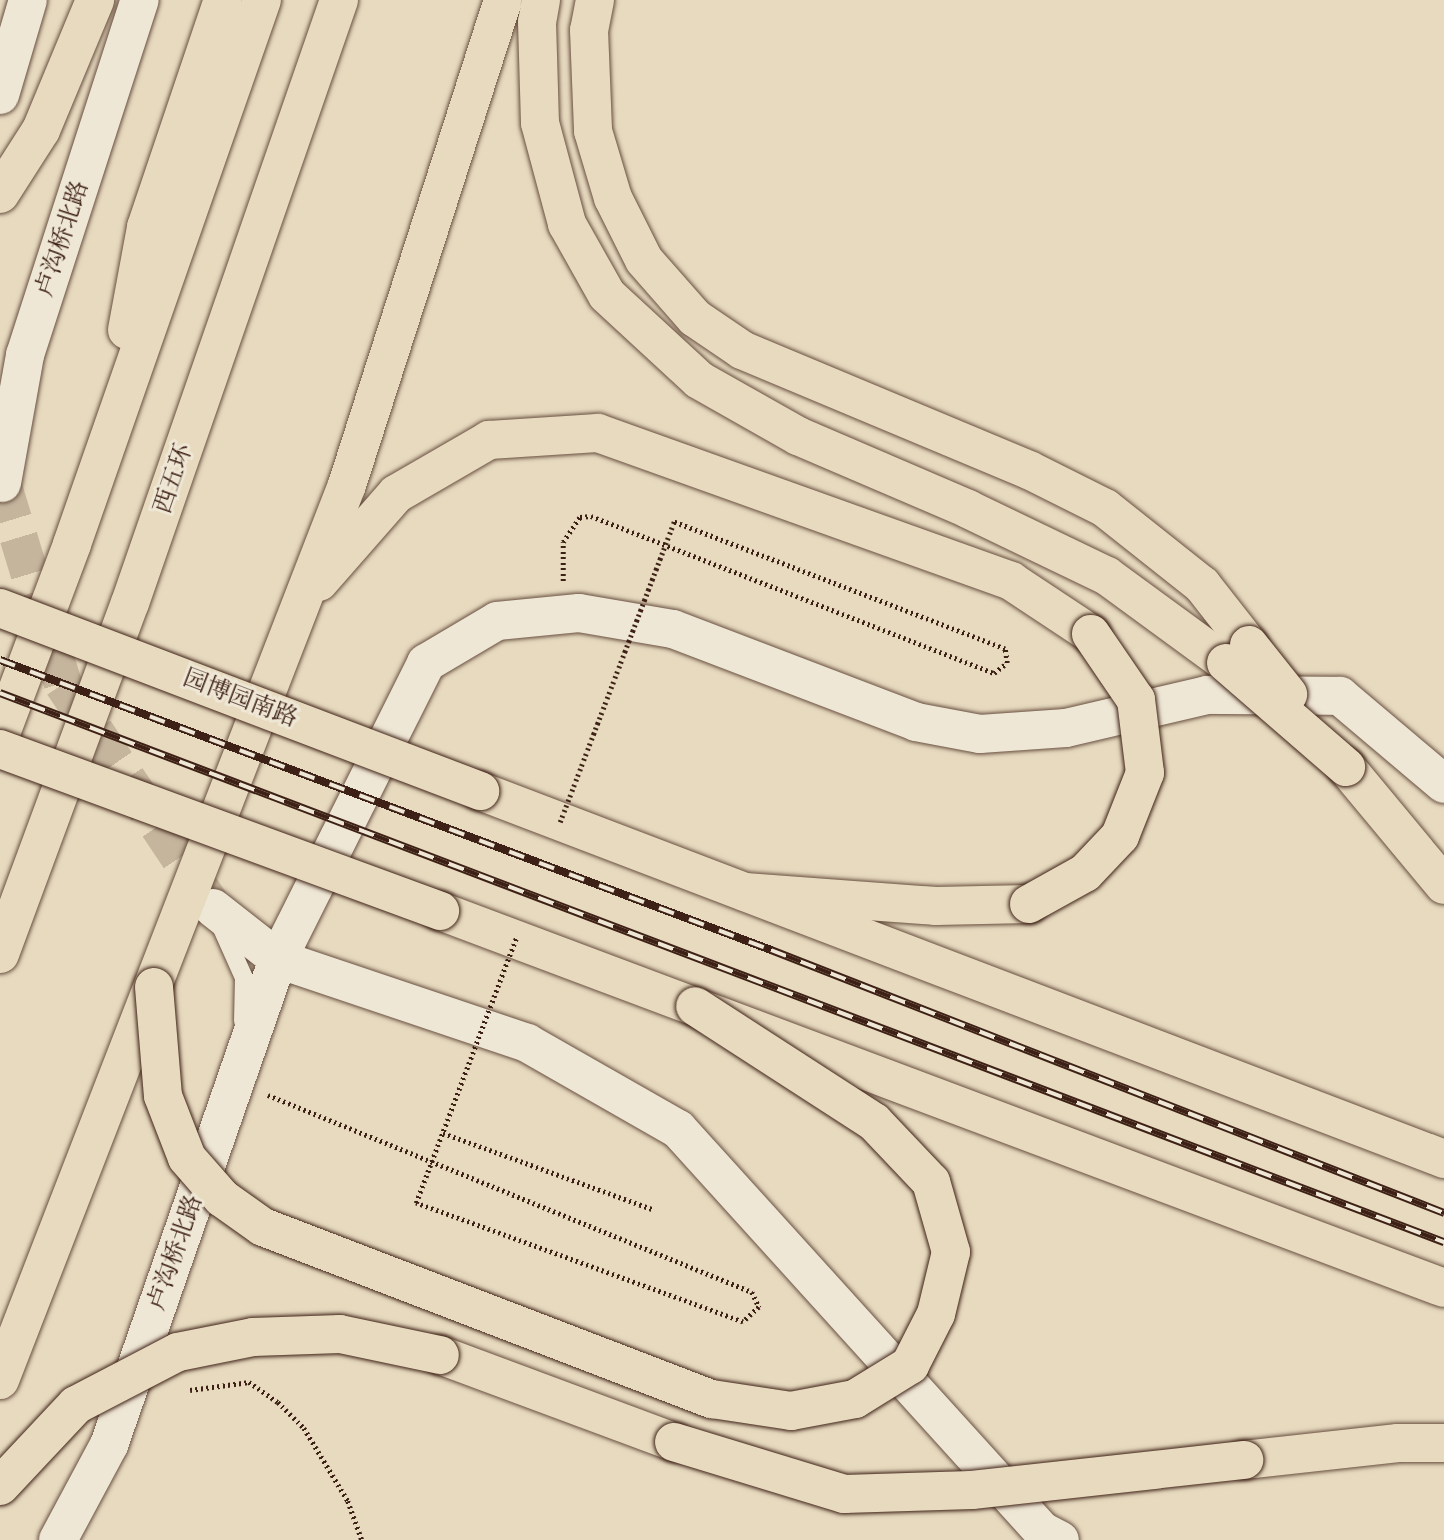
<!DOCTYPE html>
<html>
<head>
<meta charset="utf-8">
<style>
	body { margin:0 }
	#map { position:relative; width:1444px; height:1540px; overflow:hidden; background:#e7dabf; font-family:"IM FELL English","Noto Serif SC",serif }
	div>[style] { position:absolute }
	.tertiary-tunnel>* { height:38px; margin-top:-19px; transform-origin:0; background:repeating-linear-gradient(90deg,#c5b59d 0 38px,transparent 0 57px) }
	.path>* { height:4.5px; margin-top:-2.25px; transform-origin:0; background:repeating-linear-gradient(90deg,#3e2116 0 2px,transparent 0 5.5px) }
	.roads { filter:drop-shadow(0 0 2px #684f40) drop-shadow(0 0 2px #684f40) }
	.service>* { height:18px; margin:-9px; padding:0 9px; transform-origin:9px; border-radius:9px; background:#efe7d5 }
	.tertiary>* { height:38px; margin:-19px; padding:0 19px; transform-origin:19px; border-radius:19px; background:#efe7d5 }
	.primary>* { height:38px; margin:-19px; padding:0 19px; transform-origin:19px; border-radius:19px; background:#e7dabf }
	.motorway>* { height:38px; margin:-19px; padding:0 19px; transform-origin:19px; border-radius:19px; background:#e7dabf }
	.rail>* { height:8px; margin-top:-4px; transform-origin:0; background:repeating-linear-gradient(90deg,#efe7d5 0 16px,#3e2116 0 32px); box-sizing:border-box; border-block:2px solid #3e2116 }
	.path-bridge>* { height:4.5px; margin-top:-2.25px; transform-origin:0; background:repeating-linear-gradient(90deg,#3e2116 0 2px,transparent 0 5.5px) }
	.bridges { filter:drop-shadow(0 0 2px #3e2116) drop-shadow(0 0 2px #3e2116) }
	.primary-bridge>* { height:38px; margin:-19px; padding:0 19px; transform-origin:19px; border-radius:19px; background:#e7dabf }
	.motorway-bridge>* { height:38px; margin:-19px; padding:0 19px; transform-origin:19px; border-radius:19px; background:#e7dabf }
	span { translate:-50% -50%; white-space:nowrap; text-align:center; line-height:1.15; -webkit-text-stroke:6px #efe7d5; paint-order:stroke }
	.street-label { font-size:24px; color:#3e2116 }
</style>
</head>
<body>
<div id="map">
	<div class="tertiary-tunnel">
		<div style="left:2px;top:483px;width:210px;rotate:73.1deg"></div>
		<div style="left:63px;top:684px;width:264px;rotate:56.1deg"></div>
	</div>
	<div class="path">
		<div style="left:563px;top:581px;width:39px;rotate:-90deg"></div>
		<div style="left:563px;top:542px;width:30px;rotate:-56deg"></div>
		<div style="left:580px;top:517px;width:11px;rotate:-5deg"></div>
		<div style="left:591px;top:516px;width:433px;rotate:21.3deg"></div>
		<div style="left:994px;top:673px;width:16px;rotate:-38deg"></div>
		<div style="left:1007px;top:663px;width:14px;rotate:-98deg"></div>
		<div style="left:1005px;top:649px;width:355px;rotate:-159deg"></div>
		<div style="left:268px;top:1095px;width:523px;rotate:22.15deg"></div>
		<div style="left:752px;top:1292px;width:17px;rotate:65deg"></div>
		<div style="left:759px;top:1307px;width:22px;rotate:137deg"></div>
		<div style="left:743px;top:1322px;width:348px;rotate:-160deg"></div>
		<div style="left:443px;top:1133px;width:225px;rotate:20deg"></div>
		<div style="left:190px;top:1390px;width:60px;rotate:-7.7deg"></div>
		<div style="left:249px;top:1382px;width:35px;rotate:35deg"></div>
		<div style="left:278px;top:1402px;width:37px;rotate:45deg"></div>
		<div style="left:304px;top:1428px;width:85px;rotate:58.9deg"></div>
		<div style="left:348px;top:1501px;width:41px;rotate:70.3deg"></div>
	</div>
	<div class="roads">
		<div class="service">
			<div style="left:220px;top:924px;width:59px;rotate:66deg"></div>
			<div style="left:244px;top:978px;width:43px;rotate:91.3deg"></div>
		</div>
		<div class="tertiary">
			<div style="left:0;top:95px;width:99px;rotate:-73.6deg"></div>
			<div style="left:2px;top:483px;width:130px;rotate:-79.8deg"></div>
			<div style="left:25px;top:355px;width:373px;rotate:-72.1deg"></div>
			<div style="left:213px;top:908px;width:83px;rotate:38.1deg"></div>
			<div style="left:278px;top:959px;width:263px;rotate:18.6deg"></div>
			<div style="left:527px;top:1043px;width:174px;rotate:29.7deg"></div>
			<div style="left:678px;top:1129px;width:542px;rotate:47.84deg"></div>
			<div style="left:1042px;top:1531px;width:20px;rotate:27deg"></div>
			<div style="left:58px;top:1540px;width:108px;rotate:-61.8deg"></div>
			<div style="left:109px;top:1445px;width:515px;rotate:-70.83deg"></div>
			<div style="left:278px;top:959px;width:331px;rotate:-63.4deg"></div>
			<div style="left:426px;top:663px;width:82px;rotate:-30.6deg"></div>
			<div style="left:497px;top:621px;width:82px;rotate:-5.6deg"></div>
			<div style="left:579px;top:613px;width:95px;rotate:9.7deg"></div>
			<div style="left:673px;top:629px;width:260px;rotate:20.9deg"></div>
			<div style="left:916px;top:722px;width:65px;rotate:10.6deg"></div>
			<div style="left:980px;top:734px;width:86px;rotate:-4deg"></div>
			<div style="left:1066px;top:728px;width:145px;rotate:-13.2deg"></div>
			<div style="left:1207px;top:695px;width:133px;rotate:0.4deg"></div>
			<div style="left:1340px;top:696px;width:136px;rotate:40.2deg"></div>
		</div>
		<div class="primary">
			<div style="left:480px;top:791px;width:1032px;rotate:20.89deg"></div>
			<div style="left:440px;top:911px;width:1072px;rotate:20.58deg"></div>
		</div>
		<div class="motorway">
			<div style="left:541px;top:0;width:22px;rotate:100deg"></div>
			<div style="left:537px;top:22px;width:101px;rotate:88.3deg"></div>
			<div style="left:540px;top:123px;width:105px;rotate:75deg"></div>
			<div style="left:567px;top:224px;width:81px;rotate:60.6deg"></div>
			<div style="left:607px;top:295px;width:125px;rotate:42.7deg"></div>
			<div style="left:699px;top:380px;width:114px;rotate:29.5deg"></div>
			<div style="left:798px;top:436px;width:185px;rotate:23.2deg"></div>
			<div style="left:968px;top:509px;width:154px;rotate:25.7deg"></div>
			<div style="left:1107px;top:576px;width:147px;rotate:36.2deg"></div>
			<div style="left:595px;top:0;width:31px;rotate:101deg"></div>
			<div style="left:589px;top:30px;width:101px;rotate:87.7deg"></div>
			<div style="left:593px;top:131px;width:70px;rotate:73.4deg"></div>
			<div style="left:613px;top:198px;width:69px;rotate:63.4deg"></div>
			<div style="left:644px;top:260px;width:77px;rotate:48.7deg"></div>
			<div style="left:695px;top:318px;width:57px;rotate:34.2deg"></div>
			<div style="left:742px;top:350px;width:311px;rotate:22.7deg"></div>
			<div style="left:1029px;top:470px;width:85px;rotate:26.6deg"></div>
			<div style="left:1105px;top:508px;width:124px;rotate:38.4deg"></div>
			<div style="left:1202px;top:585px;width:76px;rotate:51.9deg"></div>
			<div style="left:0;top:194px;width:76px;rotate:-57.4deg"></div>
			<div style="left:41px;top:130px;width:141px;rotate:-67.4deg"></div>
			<div style="left:127px;top:330px;width:105px;rotate:-79.5deg"></div>
			<div style="left:146px;top:227px;width:240px;rotate:-71.3deg"></div>
			<div style="left:319px;top:582px;width:117px;rotate:-48.8deg"></div>
			<div style="left:396px;top:494px;width:108px;rotate:-30.1deg"></div>
			<div style="left:489px;top:440px;width:109px;rotate:-3.7deg"></div>
			<div style="left:598px;top:433px;width:439px;rotate:19.7deg"></div>
			<div style="left:1011px;top:581px;width:96px;rotate:33.5deg"></div>
			<div style="left:0;top:736px;width:205px;rotate:-69.4deg"></div>
			<div style="left:72px;top:544px;width:576px;rotate:-70.75deg"></div>
			<div style="left:1346px;top:767px;width:153px;rotate:50.3deg"></div>
			<div style="left:745px;top:892px;width:192px;rotate:4.2deg"></div>
			<div style="left:936px;top:906px;width:93px;rotate:-1.2deg"></div>
			<div style="left:0;top:954px;width:374px;rotate:-69.7deg"></div>
			<div style="left:130px;top:603px;width:638px;rotate:-70.88deg"></div>
			<div style="left:440px;top:1355px;width:250px;rotate:20.4deg"></div>
			<div style="left:0;top:1380px;width:960px;rotate:-68.81deg"></div>
			<div style="left:347px;top:485px;width:509px;rotate:-72.17deg"></div>
			<div style="left:1244px;top:1460px;width:155px;rotate:-6.3deg"></div>
			<div style="left:1398px;top:1443px;width:46px"></div>
		</div>
	</div>
	<div class="rail">
		<div style="left:0;top:660px;width:824px;rotate:20.61deg"></div>
		<div style="left:771px;top:950px;width:723px;rotate:21.34deg"></div>
		<div style="left:0;top:693px;width:1545px;rotate:20.82deg"></div>
	</div>
	<div class="path-bridge">
		<div style="left:560px;top:822px;width:321px;rotate:-69.2deg"></div>
		<div style="left:416px;top:1203px;width:283px;rotate:-69.3deg"></div>
	</div>
	<div class="bridges">
		<div class="primary-bridge">
			<div style="left:0;top:608px;width:514px;rotate:20.87deg"></div>
			<div style="left:0;top:749px;width:469px;rotate:20.2deg"></div>
		</div>
		<div class="motorway-bridge">
			<div style="left:1249px;top:645px;width:63px;rotate:51.5deg"></div>
			<div style="left:1226px;top:663px;width:159px;rotate:40.9deg"></div>
			<div style="left:1029px;top:904px;width:64px;rotate:-29deg"></div>
			<div style="left:1085px;top:873px;width:51px;rotate:-46.6deg"></div>
			<div style="left:1120px;top:836px;width:68px;rotate:-68.4deg"></div>
			<div style="left:1145px;top:773px;width:74px;rotate:-97deg"></div>
			<div style="left:1136px;top:700px;width:80px;rotate:-124.3deg"></div>
			<div style="left:154px;top:987px;width:109px;rotate:85.3deg"></div>
			<div style="left:163px;top:1096px;width:66px;rotate:68.8deg"></div>
			<div style="left:187px;top:1158px;width:53px;rotate:48.8deg"></div>
			<div style="left:222px;top:1198px;width:50px;rotate:35.3deg"></div>
			<div style="left:263px;top:1227px;width:481px;rotate:21deg"></div>
			<div style="left:712px;top:1399px;width:80px;rotate:8.6deg"></div>
			<div style="left:791px;top:1411px;width:65px;rotate:-10.6deg"></div>
			<div style="left:855px;top:1399px;width:65px;rotate:-31.7deg"></div>
			<div style="left:910px;top:1365px;width:57px;rotate:-63deg"></div>
			<div style="left:936px;top:1314px;width:64px;rotate:-76.4deg"></div>
			<div style="left:951px;top:1252px;width:73px;rotate:-105.9deg"></div>
			<div style="left:931px;top:1182px;width:83px;rotate:-133.5deg"></div>
			<div style="left:874px;top:1122px;width:213px;rotate:-147.1deg"></div>
			<div style="left:674px;top:1442px;width:178px;rotate:17deg"></div>
			<div style="left:844px;top:1494px;width:128px;rotate:-1.8deg"></div>
			<div style="left:972px;top:1490px;width:274px;rotate:-6.3deg"></div>
			<div style="left:0;top:1486px;width:111px;rotate:-46.8deg"></div>
			<div style="left:76px;top:1405px;width:115px;rotate:-27.5deg"></div>
			<div style="left:178px;top:1352px;width:76px;rotate:-11.3deg"></div>
			<div style="left:253px;top:1337px;width:87px;rotate:-2deg"></div>
			<div style="left:340px;top:1334px;width:102px;rotate:11.9deg"></div>
		</div>
	</div>
	<div class="street-label">
		<span style="left:63px;top:239px;rotate:-72deg">卢沟桥北路</span>
		<span style="left:174px;top:479px;rotate:-71deg">西五环</span>
		<span style="left:240px;top:699px;rotate:21deg">园博园南路</span>
		<span style="left:176px;top:1253px;rotate:-71deg">卢沟桥北路</span>
	</div>
</div>
</body>
</html>
